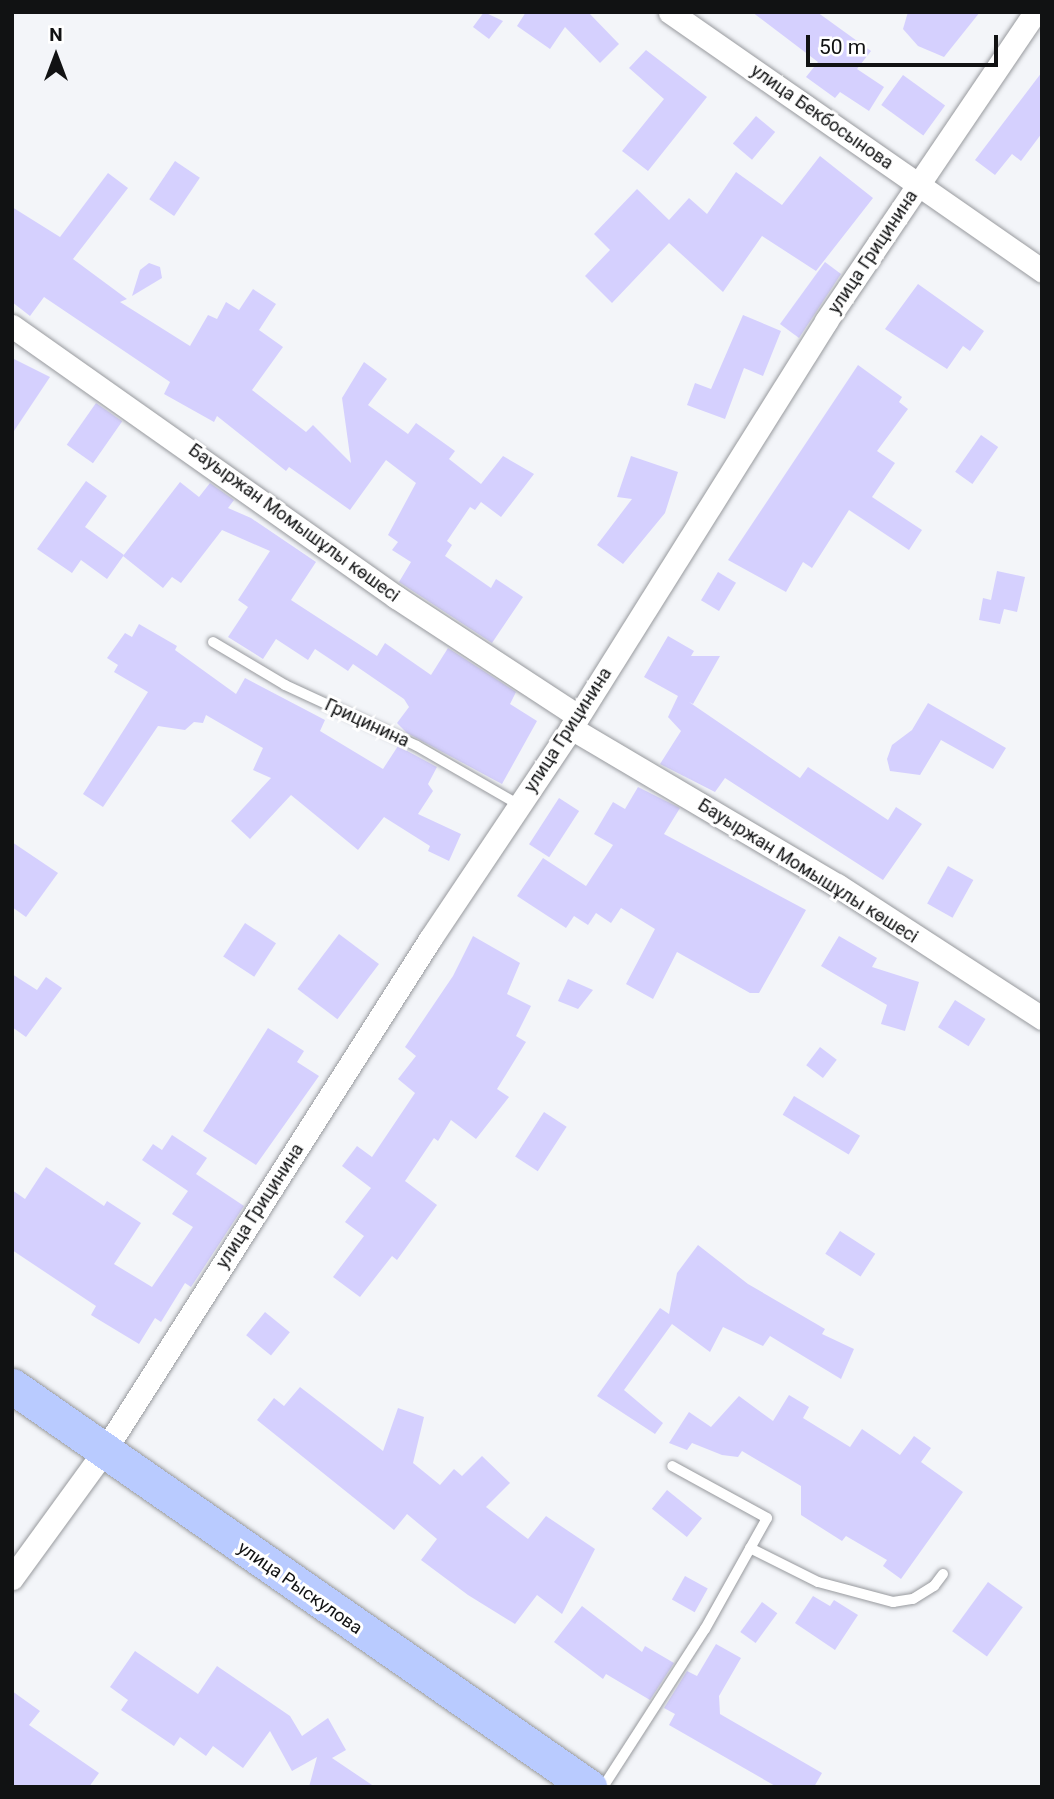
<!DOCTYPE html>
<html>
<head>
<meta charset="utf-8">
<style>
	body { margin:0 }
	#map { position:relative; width:1054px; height:1799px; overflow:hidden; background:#f3f5f9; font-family:Roboto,sans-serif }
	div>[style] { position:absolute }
	.building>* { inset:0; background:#d5d0fe; transform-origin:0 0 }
	.roads { filter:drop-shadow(0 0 2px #989a9e) drop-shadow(0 0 2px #989a9e) }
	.lane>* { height:10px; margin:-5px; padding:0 5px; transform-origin:5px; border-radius:5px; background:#fff }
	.street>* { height:23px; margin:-11.5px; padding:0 11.5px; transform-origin:11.5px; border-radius:11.5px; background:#fff }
	.primary>* { height:35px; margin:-17.5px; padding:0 17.5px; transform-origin:17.5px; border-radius:17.5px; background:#b9cbff }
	span { translate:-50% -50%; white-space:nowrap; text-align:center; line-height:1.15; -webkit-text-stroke:6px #fff; paint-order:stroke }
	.street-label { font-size:18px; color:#111213 }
	.frame { position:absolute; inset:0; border:14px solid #111213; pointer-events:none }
	.north { position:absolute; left:21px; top:21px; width:70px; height:70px; -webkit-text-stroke:5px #fff; paint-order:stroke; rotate:0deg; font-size:19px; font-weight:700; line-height:28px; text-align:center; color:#111213 }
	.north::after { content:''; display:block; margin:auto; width:24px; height:32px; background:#111213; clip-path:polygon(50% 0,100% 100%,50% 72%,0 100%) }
	.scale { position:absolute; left:806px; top:35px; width:192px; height:32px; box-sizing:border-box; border:4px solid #111213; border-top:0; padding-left:9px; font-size:21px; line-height:24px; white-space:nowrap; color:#111213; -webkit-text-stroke:5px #fff; paint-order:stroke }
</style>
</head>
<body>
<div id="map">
	<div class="building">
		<div style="clip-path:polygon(484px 12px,503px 21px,489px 39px,473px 27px)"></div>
		<div style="clip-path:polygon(526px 12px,588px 12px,619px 44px,600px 63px,565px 27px,550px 49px,517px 26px)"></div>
		<div style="clip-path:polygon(752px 12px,817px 12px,871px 51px,857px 69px,884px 87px,869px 111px,840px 92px,835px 98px,806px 77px,818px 62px)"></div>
		<div style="clip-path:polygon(908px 12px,980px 12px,944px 57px,918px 46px,903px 29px)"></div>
		<div style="clip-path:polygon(646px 50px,707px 97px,648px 171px,622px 151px,664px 99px,629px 68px)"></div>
		<div style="clip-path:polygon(1042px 72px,1042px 133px,1021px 161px,1012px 154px,995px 175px,975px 160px)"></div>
		<div style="left:903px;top:75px;width:52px;height:37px;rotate:36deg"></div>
		<div style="left:756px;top:116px;width:25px;height:36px;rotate:40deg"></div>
		<div style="clip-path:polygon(820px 156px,873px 198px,816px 271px,762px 236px,723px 292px,669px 243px,612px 303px,585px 276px,610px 250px,594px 234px,637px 189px,669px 220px,689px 198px,707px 214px,736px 172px,782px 205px)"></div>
		<div style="left:175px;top:161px;width:30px;height:46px;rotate:34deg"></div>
		<div style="clip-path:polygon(108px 173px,128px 188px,73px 259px,127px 299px,120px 302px,190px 346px,208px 315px,217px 319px,226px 302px,239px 310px,253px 289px,276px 304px,259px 330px,283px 347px,252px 390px,306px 432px,313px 425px,351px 463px,342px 398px,364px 362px,387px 379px,368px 405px,408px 434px,416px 423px,455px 451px,449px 459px,481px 484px,503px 456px,534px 474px,501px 517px,481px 502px,475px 510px,470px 507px,447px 541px,452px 545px,445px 556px,491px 588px,496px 579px,523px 597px,492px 643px,399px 582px,411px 562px,392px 550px,398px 542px,388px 535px,416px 483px,386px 460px,350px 510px,289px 467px,286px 471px,217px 416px,214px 422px,164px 394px,170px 382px,44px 297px,30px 316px,12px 302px,12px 207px,60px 237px)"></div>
		<div style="clip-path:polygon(825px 262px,841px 274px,799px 338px,780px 324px)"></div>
		<div style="clip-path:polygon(149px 263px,160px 267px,162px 278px,132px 296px,140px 270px)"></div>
		<div style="clip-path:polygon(918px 284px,984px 331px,970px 351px,963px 346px,947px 369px,885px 329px)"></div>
		<div style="clip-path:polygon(743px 315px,781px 331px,763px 376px,744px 368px,725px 419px,687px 405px,695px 383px,711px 389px)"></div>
		<div style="clip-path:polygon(12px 358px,50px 377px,12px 434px)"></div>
		<div style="clip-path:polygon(858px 365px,902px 397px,899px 402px,908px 409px,877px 451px,895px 463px,872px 497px,922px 530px,909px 550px,849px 510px,812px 568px,803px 562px,786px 592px,728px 560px)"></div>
		<div style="left:96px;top:403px;width:32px;height:51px;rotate:35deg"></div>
		<div style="left:981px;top:435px;width:21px;height:45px;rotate:35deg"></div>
		<div style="clip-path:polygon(631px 456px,678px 472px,665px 513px,623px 564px,597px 545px,632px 499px,617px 497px)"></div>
		<div style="clip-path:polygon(86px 481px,107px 496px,85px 527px,124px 555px,107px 579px,81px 560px,72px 573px,37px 549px)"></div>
		<div style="clip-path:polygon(180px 482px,199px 497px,210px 483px,234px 500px,228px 508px,251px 518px,316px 562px,291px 600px,377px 656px,385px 643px,431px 675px,448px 648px,516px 692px,510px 704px,537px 721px,502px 784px,407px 733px,397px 723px,409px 707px,404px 699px,353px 664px,348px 671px,315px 649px,308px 660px,276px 639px,263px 659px,228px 637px,248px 607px,238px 600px,270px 551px,222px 530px,181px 583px,172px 577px,163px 588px,123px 556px)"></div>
		<div style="clip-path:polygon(997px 571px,1025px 577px,1017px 612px,1004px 609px,1000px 624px,979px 620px,983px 598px,991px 600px)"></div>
		<div style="left:718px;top:572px;width:21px;height:33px;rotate:31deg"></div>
		<div style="clip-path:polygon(139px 624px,177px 646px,175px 650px,236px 694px,245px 678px,325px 720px,320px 731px,383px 769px,398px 746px,437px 767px,428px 784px,433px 791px,418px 814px,461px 834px,449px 861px,428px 851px,430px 846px,384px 817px,358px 850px,291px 795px,250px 839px,231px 821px,271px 778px,253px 770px,263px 748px,206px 715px,203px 723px,194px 722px,185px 730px,158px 726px,103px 807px,83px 794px,148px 692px,114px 672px,118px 665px,107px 658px,125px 633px,132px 637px)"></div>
		<div style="clip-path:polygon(668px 636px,694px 651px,691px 656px,720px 656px,693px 704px,689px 702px,800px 778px,808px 767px,888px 820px,896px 807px,922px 824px,883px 880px,725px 778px,715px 792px,660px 764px,681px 731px,668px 717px,678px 696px,644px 677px)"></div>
		<div style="clip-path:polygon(928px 703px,1006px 748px,993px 769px,941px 740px,920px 775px,890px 771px,887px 759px,892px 745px,912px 730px)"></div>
		<div style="clip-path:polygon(638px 787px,680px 808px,664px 834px,806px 910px,759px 993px,750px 993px,677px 952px,653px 999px,626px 984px,655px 929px,621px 908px,611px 923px,596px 913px,588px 925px,574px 916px,566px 928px,517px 896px,543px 858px,586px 886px,613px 845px,594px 834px,613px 802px,625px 809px)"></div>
		<div style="left:559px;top:798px;width:24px;height:55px;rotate:33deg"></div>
		<div style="clip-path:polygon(12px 842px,58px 873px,26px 917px,12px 907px)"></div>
		<div style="left:948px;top:866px;width:29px;height:43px;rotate:29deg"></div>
		<div style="left:245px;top:923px;width:37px;height:40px;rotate:33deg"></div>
		<div style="left:339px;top:934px;width:50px;height:69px;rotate:37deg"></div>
		<div style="clip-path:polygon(473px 936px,520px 963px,507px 994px,531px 1006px,516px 1036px,526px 1042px,497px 1089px,509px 1097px,476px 1139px,451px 1120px,438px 1141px,434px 1138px,405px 1181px,437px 1205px,397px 1260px,392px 1256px,360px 1297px,333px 1277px,364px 1236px,345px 1222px,371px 1188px,342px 1166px,357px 1146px,372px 1157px,415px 1093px,398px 1079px,416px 1056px,405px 1047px,453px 976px)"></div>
		<div style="clip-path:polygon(839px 936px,877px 958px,872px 967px,919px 982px,905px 1031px,881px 1024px,887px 1005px,821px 966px)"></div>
		<div style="clip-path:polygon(12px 974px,37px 990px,46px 977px,62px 988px,26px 1037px,12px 1027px)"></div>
		<div style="clip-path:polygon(568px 979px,593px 990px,578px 1009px,558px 1001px)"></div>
		<div style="left:955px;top:1000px;width:36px;height:32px;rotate:32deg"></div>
		<div style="clip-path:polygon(268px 1028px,304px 1051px,297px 1062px,319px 1076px,256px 1165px,203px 1131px)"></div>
		<div style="left:820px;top:1047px;width:21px;height:23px;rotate:37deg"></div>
		<div style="left:794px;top:1096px;width:77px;height:22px;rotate:31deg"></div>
		<div style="left:544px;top:1112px;width:27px;height:53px;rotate:33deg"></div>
		<div style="clip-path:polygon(172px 1135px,207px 1158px,196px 1174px,244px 1206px,191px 1287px,185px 1283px,161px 1322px,155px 1318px,139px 1344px,91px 1315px,96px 1306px,12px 1250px,12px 1190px,25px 1199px,46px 1167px,104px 1206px,107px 1201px,141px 1223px,114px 1264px,152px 1287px,193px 1227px,172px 1214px,188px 1191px,142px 1160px,153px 1144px,162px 1150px)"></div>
		<div style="left:840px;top:1231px;width:42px;height:27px;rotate:33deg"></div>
		<div style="clip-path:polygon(698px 1245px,748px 1284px,825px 1329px,822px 1334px,854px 1349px,841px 1379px,770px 1336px,763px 1346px,723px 1327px,710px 1352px,672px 1324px,624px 1390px,663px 1423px,655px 1434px,597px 1396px,660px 1308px,669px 1314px,677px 1273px)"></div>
		<div style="left:265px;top:1312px;width:32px;height:30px;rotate:39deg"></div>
		<div style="clip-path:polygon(300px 1387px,383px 1451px,398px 1408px,424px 1417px,413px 1463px,440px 1485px,454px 1469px,462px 1476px,482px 1456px,510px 1483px,486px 1507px,528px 1539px,546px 1516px,595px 1549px,562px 1614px,537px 1595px,515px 1624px,468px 1595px,421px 1560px,437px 1539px,407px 1514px,394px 1530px,257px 1420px,274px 1398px,284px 1406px)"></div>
		<div style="clip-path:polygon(789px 1395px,809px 1407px,803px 1418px,850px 1447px,862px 1429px,900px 1455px,914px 1436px,931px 1448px,921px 1462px,963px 1492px,901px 1579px,883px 1566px,887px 1560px,846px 1536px,842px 1541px,801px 1515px,801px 1486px,742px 1451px,738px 1457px,722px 1455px,692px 1443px,687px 1450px,669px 1443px,689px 1412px,711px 1427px,739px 1396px,773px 1421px)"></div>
		<div style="left:667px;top:1490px;width:45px;height:24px;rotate:39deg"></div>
		<div style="left:685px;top:1576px;width:26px;height:27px;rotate:29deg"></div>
		<div style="left:988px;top:1582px;width:43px;height:61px;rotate:36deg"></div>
		<div style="clip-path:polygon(813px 1596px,830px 1606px,834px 1600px,858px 1615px,835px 1650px,795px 1623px)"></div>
		<div style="left:762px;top:1602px;width:19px;height:37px;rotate:36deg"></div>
		<div style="clip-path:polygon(582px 1606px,642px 1652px,645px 1646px,674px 1663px,650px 1700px,606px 1674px,603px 1679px,554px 1642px)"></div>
		<div style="clip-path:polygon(716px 1644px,741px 1658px,719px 1696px,720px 1714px,822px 1773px,814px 1787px,777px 1787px,669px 1725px,675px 1714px,664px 1708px,687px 1671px,697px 1676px)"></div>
		<div style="clip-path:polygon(135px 1651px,198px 1694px,217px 1666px,290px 1716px,302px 1736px,328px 1718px,346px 1750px,332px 1758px,375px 1787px,309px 1787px,317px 1757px,292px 1771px,270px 1731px,243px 1768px,213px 1746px,206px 1756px,180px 1737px,174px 1746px,121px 1710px,128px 1700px,110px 1687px)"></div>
		<div style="clip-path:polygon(12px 1691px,40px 1711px,29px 1725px,99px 1773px,89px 1787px,12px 1787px)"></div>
	</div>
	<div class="roads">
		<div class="lane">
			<div style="left:213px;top:642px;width:84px;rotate:30.8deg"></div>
			<div style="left:285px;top:685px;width:145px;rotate:24.8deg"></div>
			<div style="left:417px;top:746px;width:118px;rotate:30deg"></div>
			<div style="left:750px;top:1548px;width:76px;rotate:26.6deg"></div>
			<div style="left:818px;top:1582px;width:78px;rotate:14.9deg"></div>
			<div style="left:893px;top:1602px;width:20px;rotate:-9deg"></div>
			<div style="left:913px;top:1599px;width:25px;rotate:-32deg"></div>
			<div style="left:934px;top:1586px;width:15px;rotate:-53deg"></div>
			<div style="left:603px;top:1787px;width:188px;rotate:-57.2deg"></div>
			<div style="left:705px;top:1629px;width:127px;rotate:-60.8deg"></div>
			<div style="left:767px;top:1518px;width:108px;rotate:-151.3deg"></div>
		</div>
		<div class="street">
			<div style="left:670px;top:12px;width:453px;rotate:34.8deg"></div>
			<div style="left:12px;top:326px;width:470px;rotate:35.2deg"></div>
			<div style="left:396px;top:597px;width:217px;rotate:33.2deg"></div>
			<div style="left:571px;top:728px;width:309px;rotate:30.6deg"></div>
			<div style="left:837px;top:885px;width:244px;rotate:33deg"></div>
			<div style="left:12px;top:1578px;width:158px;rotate:-54deg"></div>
			<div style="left:105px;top:1450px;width:606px;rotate:-57.54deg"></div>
			<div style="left:430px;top:939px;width:254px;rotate:-56.2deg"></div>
			<div style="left:571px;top:728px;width:480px;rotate:-57.9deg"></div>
			<div style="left:826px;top:321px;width:373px;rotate:-55.9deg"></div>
		</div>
		<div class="primary">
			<div style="left:12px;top:1386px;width:703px;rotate:34.8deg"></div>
		</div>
	</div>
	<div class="street-label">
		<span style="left:822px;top:117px;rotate:35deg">улица Бекбосынова</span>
		<span style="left:873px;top:252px;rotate:-56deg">улица Грицинина</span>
		<span style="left:294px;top:523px;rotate:36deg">Бауыржан Момышұлы көшесі</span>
		<span style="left:367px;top:723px;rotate:25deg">Грицинина</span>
		<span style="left:568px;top:730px;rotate:-57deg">улица Грицинина</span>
		<span style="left:808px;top:871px;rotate:32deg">Бауыржан Момышұлы көшесі</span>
		<span style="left:260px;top:1206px;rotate:-57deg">улица Грицинина</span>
		<span style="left:300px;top:1588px;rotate:35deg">улица Рыскулова</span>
	</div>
	<div class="frame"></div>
	<div class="north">N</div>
	<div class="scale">50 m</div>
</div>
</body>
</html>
